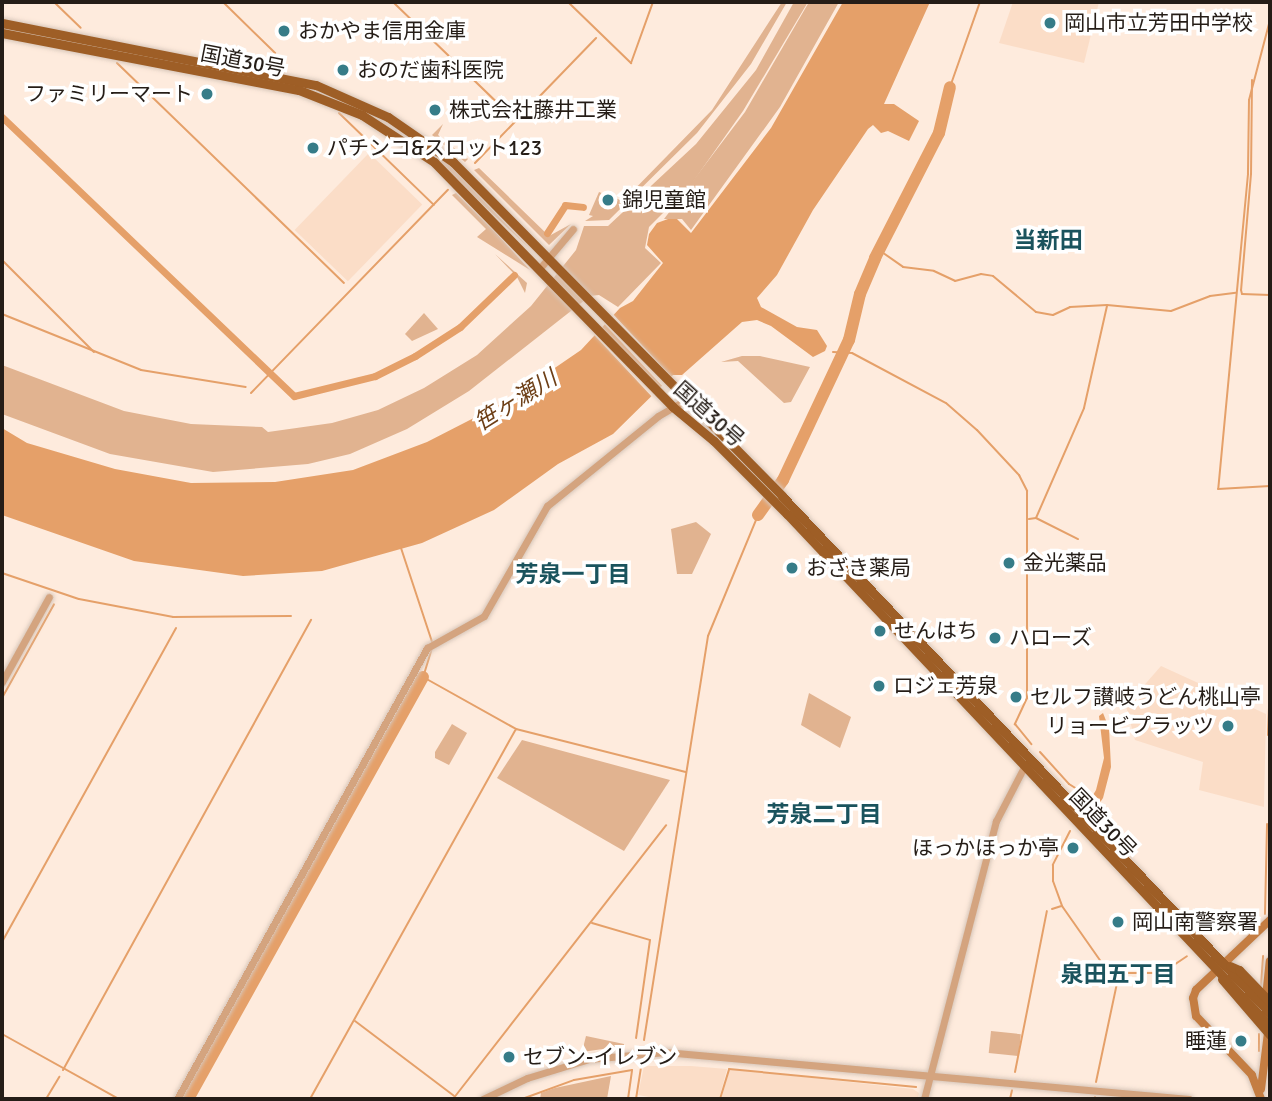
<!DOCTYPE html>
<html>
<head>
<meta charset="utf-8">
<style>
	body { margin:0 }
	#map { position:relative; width:1272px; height:1101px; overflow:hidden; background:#feebdd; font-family:Signika,"Noto Sans JP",sans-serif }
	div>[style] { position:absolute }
	.built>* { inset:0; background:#fbddc7; transform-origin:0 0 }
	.green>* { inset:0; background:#e1b390; transform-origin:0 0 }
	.water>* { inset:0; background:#e5a069 }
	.pier>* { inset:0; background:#feebdd; transform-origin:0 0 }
	.stream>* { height:2px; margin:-1px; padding:0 1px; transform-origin:1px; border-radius:1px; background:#e5a069 }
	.canal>* { height:7px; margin:-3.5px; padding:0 3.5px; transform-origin:3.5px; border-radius:3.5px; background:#e5a069 }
	.river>* { height:12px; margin:-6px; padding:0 6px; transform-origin:6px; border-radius:6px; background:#e5a069 }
	.roads { filter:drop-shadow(0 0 2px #d7c6b9) drop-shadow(0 0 2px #d7c6b9) }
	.tertiary>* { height:7px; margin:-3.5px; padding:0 3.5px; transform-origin:3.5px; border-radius:3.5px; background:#d4a47f }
	.secondary>* { height:8px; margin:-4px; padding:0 4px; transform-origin:4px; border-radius:4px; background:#c47d42 }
	.trunk>* { height:9px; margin:-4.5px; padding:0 4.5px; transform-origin:4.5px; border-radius:4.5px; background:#9e5e26 }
	.dots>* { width:19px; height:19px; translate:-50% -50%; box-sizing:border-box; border:4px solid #fff; border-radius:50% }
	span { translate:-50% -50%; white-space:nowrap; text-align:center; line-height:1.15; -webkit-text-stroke:7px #fff; paint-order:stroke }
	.poi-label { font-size:21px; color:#251d17 }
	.left { translate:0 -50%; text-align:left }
	.right { translate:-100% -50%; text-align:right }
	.street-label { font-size:21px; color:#251d17 }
	.neighbourhood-label { font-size:23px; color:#1a535d; font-weight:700 }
	.water-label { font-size:23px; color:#6d3f17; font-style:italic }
	.frame { position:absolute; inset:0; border:4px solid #251d17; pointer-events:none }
</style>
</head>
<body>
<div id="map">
	<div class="built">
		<div style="clip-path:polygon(1013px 2px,1099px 2px,1084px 63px,999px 43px)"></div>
		<div style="left:369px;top:153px;width:74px;height:107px;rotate:44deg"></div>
		<div style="clip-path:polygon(1161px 666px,1266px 714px,1264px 807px,1199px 790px,1203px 762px,1135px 740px,1126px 706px)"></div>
		<div style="clip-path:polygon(644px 1066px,691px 1066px,727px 1069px,719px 1099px,660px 1099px,638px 1095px)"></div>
		<div style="clip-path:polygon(730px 1069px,913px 1089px,919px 1093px,918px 1099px,721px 1099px)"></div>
	</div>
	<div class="green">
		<div style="clip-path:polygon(782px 2px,787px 2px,751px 64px,697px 133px,609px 220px,585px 221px,593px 216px,589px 215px,599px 192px,623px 201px,712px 110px)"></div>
		<div style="clip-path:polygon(794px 2px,808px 2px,743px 111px,690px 186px,649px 227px,645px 248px,661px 263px,618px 307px,599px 295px,590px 296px,469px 391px,407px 429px,350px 454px,308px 464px,213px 472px,110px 454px,2px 414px,2px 365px,124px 411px,191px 424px,262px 427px,268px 432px,332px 423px,378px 410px,424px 388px,477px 355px,531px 306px,576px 250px,584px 226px,608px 226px,696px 144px,756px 70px)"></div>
		<div style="clip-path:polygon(809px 2px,839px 2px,780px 107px,691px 230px,682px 219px,664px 219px,745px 112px)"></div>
		<div style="clip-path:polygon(443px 124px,438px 135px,468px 159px,465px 162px,432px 135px)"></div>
		<div style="clip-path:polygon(428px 149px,448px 164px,530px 249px,427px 152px)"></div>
		<div style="clip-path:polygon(479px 168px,549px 236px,571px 224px,549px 245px,474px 170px)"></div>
		<div style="clip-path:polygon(456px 193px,495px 232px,530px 270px,477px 237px,486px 229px,452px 195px)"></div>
		<div style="clip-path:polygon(495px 254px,527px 283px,525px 293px,517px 277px)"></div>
		<div style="clip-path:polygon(424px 313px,438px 329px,412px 341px,405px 334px)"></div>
		<div style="clip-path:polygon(742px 356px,760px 356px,810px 367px,791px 402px,784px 403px,738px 361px,721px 362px)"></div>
		<div style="clip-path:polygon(696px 522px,711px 534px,692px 574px,677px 574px,671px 529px)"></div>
		<div style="clip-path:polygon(809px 693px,851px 717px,840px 748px,801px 725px)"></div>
		<div style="clip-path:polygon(452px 724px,467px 733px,449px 765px,435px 758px,435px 752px)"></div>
		<div style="clip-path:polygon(522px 740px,670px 780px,624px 851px,497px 778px)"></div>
		<div style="left:991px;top:1031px;width:30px;height:22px;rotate:6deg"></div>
		<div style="clip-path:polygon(586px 1036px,624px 1044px,624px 1046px,582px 1052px)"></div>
		<div style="clip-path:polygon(611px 1076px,607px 1099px,540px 1099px,541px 1093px,555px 1088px)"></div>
	</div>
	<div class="water">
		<div style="clip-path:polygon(843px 2px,930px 2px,884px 104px,894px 104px,919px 121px,909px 141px,888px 131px,881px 133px,873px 125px,868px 129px,813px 210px,777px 275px,757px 298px,761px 307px,797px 327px,817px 330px,827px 346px,825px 351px,813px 357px,771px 326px,757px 320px,742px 322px,682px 375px,673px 375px,613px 434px,558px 464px,494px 510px,422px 543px,322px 571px,243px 576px,134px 561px,2px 515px,2px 428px,27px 443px,115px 469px,191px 483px,275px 482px,353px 470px,427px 442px,505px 402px,581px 350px,620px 308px,633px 301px,663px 263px,647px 245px,649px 234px,657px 223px,668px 219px,677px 219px,691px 233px,771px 128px)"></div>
		<div style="clip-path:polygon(1103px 713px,1109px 728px,1111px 767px,1103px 798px,1093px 813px,1086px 807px,1096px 790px,1104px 758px,1099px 716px)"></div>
	</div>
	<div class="pier">
		<div style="left:611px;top:312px;width:92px;height:13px;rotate:47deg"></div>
		<div style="left:600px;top:325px;width:91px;height:11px;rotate:47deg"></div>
	</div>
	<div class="stream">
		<div style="left:54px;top:2px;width:37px;rotate:44deg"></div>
		<div style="left:223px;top:2px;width:73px;rotate:44.4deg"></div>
		<div style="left:393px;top:2px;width:170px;rotate:44deg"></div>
		<div style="left:568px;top:2px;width:88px;rotate:44.1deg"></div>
		<div style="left:631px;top:63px;width:65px;rotate:-70.2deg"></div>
		<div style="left:1270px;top:20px;width:83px;rotate:104.7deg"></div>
		<div style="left:1249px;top:100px;width:74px;rotate:90.8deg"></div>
		<div style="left:1248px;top:174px;width:316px;rotate:95.4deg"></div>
		<div style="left:1218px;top:489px;width:52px;rotate:-3.3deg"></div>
		<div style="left:117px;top:63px;width:316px;rotate:44.1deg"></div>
		<div style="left:1252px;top:80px;width:94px;rotate:90.6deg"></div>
		<div style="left:1251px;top:174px;width:116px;rotate:94.9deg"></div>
		<div style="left:1241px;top:290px;width:4px;rotate:76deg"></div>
		<div style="left:1242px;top:294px;width:28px;rotate:2deg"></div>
		<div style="left:950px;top:87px;width:90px;rotate:-70.6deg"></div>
		<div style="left:339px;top:113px;width:132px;rotate:44.1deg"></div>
		<div style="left:475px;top:163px;width:174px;rotate:-45.9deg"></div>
		<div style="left:879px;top:250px;width:29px;rotate:35deg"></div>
		<div style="left:903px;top:267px;width:31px;rotate:7deg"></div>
		<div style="left:934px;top:271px;width:23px;rotate:25deg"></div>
		<div style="left:955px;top:281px;width:27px;rotate:-15deg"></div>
		<div style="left:981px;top:274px;width:12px;rotate:9deg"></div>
		<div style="left:993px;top:276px;width:56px;rotate:39.9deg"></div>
		<div style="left:1036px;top:312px;width:17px;rotate:10deg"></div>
		<div style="left:1053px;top:315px;width:19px;rotate:-25deg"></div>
		<div style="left:1070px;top:307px;width:37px;rotate:-3deg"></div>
		<div style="left:1107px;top:305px;width:64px;rotate:5.4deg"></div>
		<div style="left:1171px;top:311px;width:42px;rotate:-21deg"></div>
		<div style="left:1210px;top:296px;width:26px;rotate:-7deg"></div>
		<div style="left:2px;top:260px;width:130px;rotate:45deg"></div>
		<div style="left:2px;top:314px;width:150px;rotate:21.9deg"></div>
		<div style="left:141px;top:370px;width:106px;rotate:9.2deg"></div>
		<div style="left:833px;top:352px;width:19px;rotate:3deg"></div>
		<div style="left:852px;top:353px;width:106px;rotate:28deg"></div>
		<div style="left:946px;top:403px;width:41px;rotate:41.1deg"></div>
		<div style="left:977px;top:430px;width:62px;rotate:47deg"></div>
		<div style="left:1019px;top:475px;width:18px;rotate:63deg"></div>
		<div style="left:1027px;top:491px;width:207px;rotate:90deg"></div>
		<div style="left:1027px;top:698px;width:29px;rotate:115deg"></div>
		<div style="left:1015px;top:724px;width:26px;rotate:51deg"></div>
		<div style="left:251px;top:393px;width:283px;rotate:-45.9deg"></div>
		<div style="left:1036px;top:518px;width:47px;rotate:26.6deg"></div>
		<div style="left:1029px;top:519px;width:7px;rotate:-8deg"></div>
		<div style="left:1036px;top:518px;width:120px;rotate:-66.4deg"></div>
		<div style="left:1084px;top:408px;width:105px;rotate:-77.3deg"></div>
		<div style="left:401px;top:548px;width:99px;rotate:71.7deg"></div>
		<div style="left:2px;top:573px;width:81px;rotate:18.7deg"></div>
		<div style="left:79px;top:599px;width:96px;rotate:10.8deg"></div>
		<div style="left:173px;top:617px;width:118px;rotate:-0.5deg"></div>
		<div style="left:432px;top:648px;width:30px;rotate:107deg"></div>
		<div style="left:423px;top:677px;width:107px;rotate:29.2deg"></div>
		<div style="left:516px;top:729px;width:175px;rotate:14.2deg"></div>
		<div style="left:2px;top:698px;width:107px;rotate:-61deg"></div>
		<div style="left:1268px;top:735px;width:55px;rotate:-87.9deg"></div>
		<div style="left:1040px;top:752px;width:43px;rotate:47.8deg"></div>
		<div style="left:1069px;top:784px;width:26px;rotate:32deg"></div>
		<div style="left:1070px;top:831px;width:38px;rotate:117deg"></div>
		<div style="left:1053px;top:865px;width:16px;rotate:90deg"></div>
		<div style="left:1053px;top:881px;width:27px;rotate:70deg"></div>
		<div style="left:1062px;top:906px;width:73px;rotate:55deg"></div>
		<div style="left:1104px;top:966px;width:17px;rotate:24deg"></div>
		<div style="left:1120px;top:973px;width:42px"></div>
		<div style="left:1162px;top:973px;width:30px;rotate:-34deg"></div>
		<div style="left:1052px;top:909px;width:9px;rotate:-18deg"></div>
		<div style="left:1265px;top:914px;width:90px;rotate:-88.7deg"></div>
		<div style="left:592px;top:923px;width:60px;rotate:16.3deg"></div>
		<div style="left:650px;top:940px;width:99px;rotate:98.1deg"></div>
		<div style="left:2px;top:942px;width:359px;rotate:-61deg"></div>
		<div style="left:1261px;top:986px;width:30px;rotate:-86deg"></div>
		<div style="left:355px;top:1021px;width:124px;rotate:37.1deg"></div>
		<div style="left:2px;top:1034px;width:134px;rotate:29.1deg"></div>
		<div style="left:644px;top:1040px;width:409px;rotate:-81deg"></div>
		<div style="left:708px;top:636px;width:131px;rotate:-67.5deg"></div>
		<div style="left:1259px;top:1051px;width:17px;rotate:-90deg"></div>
		<div style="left:63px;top:1070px;width:514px;rotate:-61.14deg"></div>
		<div style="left:1015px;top:1072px;width:164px;rotate:-78.8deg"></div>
		<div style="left:1096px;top:1082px;width:110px;rotate:-78deg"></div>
		<div style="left:46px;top:1099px;width:26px;rotate:-59deg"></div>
		<div style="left:310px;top:1099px;width:422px;rotate:-60.9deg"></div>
		<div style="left:453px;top:1099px;width:347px;rotate:-52.1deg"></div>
		<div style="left:522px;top:1099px;width:55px;rotate:-20.1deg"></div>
		<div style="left:574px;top:1080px;width:59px;rotate:-9.8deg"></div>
		<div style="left:628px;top:1099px;width:29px;rotate:-82deg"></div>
		<div style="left:636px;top:1099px;width:30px;rotate:-81deg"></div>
		<div style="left:720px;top:1099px;width:31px;rotate:-73deg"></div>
		<div style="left:729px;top:1069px;width:188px;rotate:5.5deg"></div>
		<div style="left:1010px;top:1099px;width:9px;rotate:-77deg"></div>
		<div style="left:1095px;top:1099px;width:2px;rotate:-90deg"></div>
	</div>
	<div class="canal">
		<div style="left:2px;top:117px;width:404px;rotate:43.7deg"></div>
		<div style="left:294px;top:396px;width:83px;rotate:-13.9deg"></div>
		<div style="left:375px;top:376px;width:45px;rotate:-26.6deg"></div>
		<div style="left:415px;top:356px;width:54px;rotate:-32.8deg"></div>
		<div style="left:460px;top:327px;width:75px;rotate:-43.9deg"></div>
		<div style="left:547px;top:233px;width:33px;rotate:-57deg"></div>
		<div style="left:565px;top:205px;width:18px;rotate:6deg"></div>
	</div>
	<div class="river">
		<div style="left:758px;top:515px;width:43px;rotate:-54.5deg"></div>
		<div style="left:783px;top:480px;width:155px;rotate:-64.8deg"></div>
		<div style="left:849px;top:340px;width:47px;rotate:-76.6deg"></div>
		<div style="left:860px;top:294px;width:39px;rotate:-67deg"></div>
		<div style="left:875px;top:258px;width:140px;rotate:-62.9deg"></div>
		<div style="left:939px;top:133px;width:47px;rotate:-76.6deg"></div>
		<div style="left:188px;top:1099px;width:483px;rotate:-60.9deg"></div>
	</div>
	<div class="roads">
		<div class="tertiary">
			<div style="left:540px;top:268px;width:51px;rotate:-49.8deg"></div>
			<div style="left:2px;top:682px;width:97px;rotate:-61.1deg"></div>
			<div style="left:177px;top:1099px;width:516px;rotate:-61deg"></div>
			<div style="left:427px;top:648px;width:65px;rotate:-29.3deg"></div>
			<div style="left:484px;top:616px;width:127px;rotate:-60.2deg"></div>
			<div style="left:547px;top:506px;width:143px;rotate:-39deg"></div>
			<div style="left:658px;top:416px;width:32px;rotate:-30deg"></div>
			<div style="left:483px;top:1099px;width:49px;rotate:-25.5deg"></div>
			<div style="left:527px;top:1078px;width:65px;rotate:-17deg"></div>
			<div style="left:589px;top:1059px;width:76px;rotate:-5.3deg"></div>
			<div style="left:665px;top:1052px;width:526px;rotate:5.13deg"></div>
			<div style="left:924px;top:1099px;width:287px;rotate:-75.5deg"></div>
			<div style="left:996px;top:821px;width:61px;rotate:-62.6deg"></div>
		</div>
		<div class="secondary">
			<div style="left:1266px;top:997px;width:36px;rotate:-84deg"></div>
			<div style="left:1261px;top:1089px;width:56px;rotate:-82.9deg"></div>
			<div style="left:1261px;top:1099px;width:26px;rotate:-111deg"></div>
			<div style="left:1252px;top:1075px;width:81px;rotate:-133.5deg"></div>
			<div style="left:1196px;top:1016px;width:18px;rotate:-99deg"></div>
			<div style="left:1193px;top:998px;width:9px;rotate:-69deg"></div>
			<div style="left:1196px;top:990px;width:102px;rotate:-43.4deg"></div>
		</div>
		<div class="trunk">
			<div style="left:2px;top:23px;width:320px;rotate:11.2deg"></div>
			<div style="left:316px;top:85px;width:79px;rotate:24deg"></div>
			<div style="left:388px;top:117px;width:79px;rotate:34.7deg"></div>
			<div style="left:453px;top:162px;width:469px;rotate:45.4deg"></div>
			<div style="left:782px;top:496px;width:711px;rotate:46.65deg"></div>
			<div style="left:2px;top:33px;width:302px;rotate:10.9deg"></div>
			<div style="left:299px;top:90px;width:68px;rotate:21.6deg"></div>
			<div style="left:362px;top:115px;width:86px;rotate:33.1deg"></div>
			<div style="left:434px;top:162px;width:342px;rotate:45.7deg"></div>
			<div style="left:673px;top:407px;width:53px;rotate:39.7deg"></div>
			<div style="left:714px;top:441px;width:103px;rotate:45deg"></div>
			<div style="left:787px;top:514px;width:704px;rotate:46.67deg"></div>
			<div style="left:1230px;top:966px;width:10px;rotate:24deg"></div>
			<div style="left:1239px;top:970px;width:45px;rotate:45.9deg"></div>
			<div style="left:1222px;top:979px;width:74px;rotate:49.4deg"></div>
		</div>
	</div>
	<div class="dots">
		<div style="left:1050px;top:23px;background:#367c88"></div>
		<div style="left:284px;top:31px;background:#367c88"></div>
		<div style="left:343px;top:70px;background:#367c88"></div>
		<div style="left:207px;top:94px;background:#367c88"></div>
		<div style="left:435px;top:110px;background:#367c88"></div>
		<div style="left:313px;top:148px;background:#367c88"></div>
		<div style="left:608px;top:200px;background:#367c88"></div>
		<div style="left:1009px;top:563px;background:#367c88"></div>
		<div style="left:792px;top:568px;background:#367c88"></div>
		<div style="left:880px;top:631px;background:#367c88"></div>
		<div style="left:995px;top:638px;background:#367c88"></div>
		<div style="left:879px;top:686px;background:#367c88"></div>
		<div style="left:1016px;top:697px;background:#367c88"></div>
		<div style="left:1228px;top:726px;background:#367c88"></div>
		<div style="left:1073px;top:848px;background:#367c88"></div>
		<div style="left:1118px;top:922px;background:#367c88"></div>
		<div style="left:1241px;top:1041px;background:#367c88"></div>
		<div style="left:509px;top:1057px;background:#367c88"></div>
	</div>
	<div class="poi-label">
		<span class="left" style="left:1064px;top:23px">岡山市立芳田中学校</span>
		<span class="left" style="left:298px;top:31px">おかやま信用金庫</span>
		<span class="left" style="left:357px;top:70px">おのだ歯科医院</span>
		<span class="right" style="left:193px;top:94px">ファミリーマート</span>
		<span class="left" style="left:449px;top:110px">株式会社藤井工業</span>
		<span class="left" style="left:327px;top:148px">パチンコ&amp;スロット123</span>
		<span class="left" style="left:622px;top:200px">錦児童館</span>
		<span class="left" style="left:1023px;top:563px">金光薬品</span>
		<span class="left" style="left:806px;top:568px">おざき薬局</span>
		<span class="left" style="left:894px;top:631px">せんはち</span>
		<span class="left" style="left:1009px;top:638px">ハローズ</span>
		<span class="left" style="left:893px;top:686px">ロジェ芳泉</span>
		<span class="left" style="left:1030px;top:697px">セルフ讃岐うどん桃山亭</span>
		<span class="right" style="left:1214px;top:726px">リョービプラッツ</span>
		<span class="right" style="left:1059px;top:848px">ほっかほっか亭</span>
		<span class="left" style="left:1132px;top:922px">岡山南警察署</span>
		<span class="right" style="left:1227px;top:1041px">睡蓮</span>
		<span class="left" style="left:523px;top:1057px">セブン-イレブン</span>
	</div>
	<div class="street-label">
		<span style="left:243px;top:61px;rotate:11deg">国道30号</span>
		<span style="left:709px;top:414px;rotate:42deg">国道30号</span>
		<span style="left:1103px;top:823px;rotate:46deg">国道30号</span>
	</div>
	<div class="neighbourhood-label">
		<span style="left:1048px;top:241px">当新田</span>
		<span style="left:573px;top:575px">芳泉一丁目</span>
		<span style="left:824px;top:815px">芳泉二丁目</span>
		<span style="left:1118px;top:975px">泉田五丁目</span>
	</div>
	<div class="water-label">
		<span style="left:516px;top:401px;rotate:-32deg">笹ヶ瀬川</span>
	</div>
	<div class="frame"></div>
</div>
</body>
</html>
